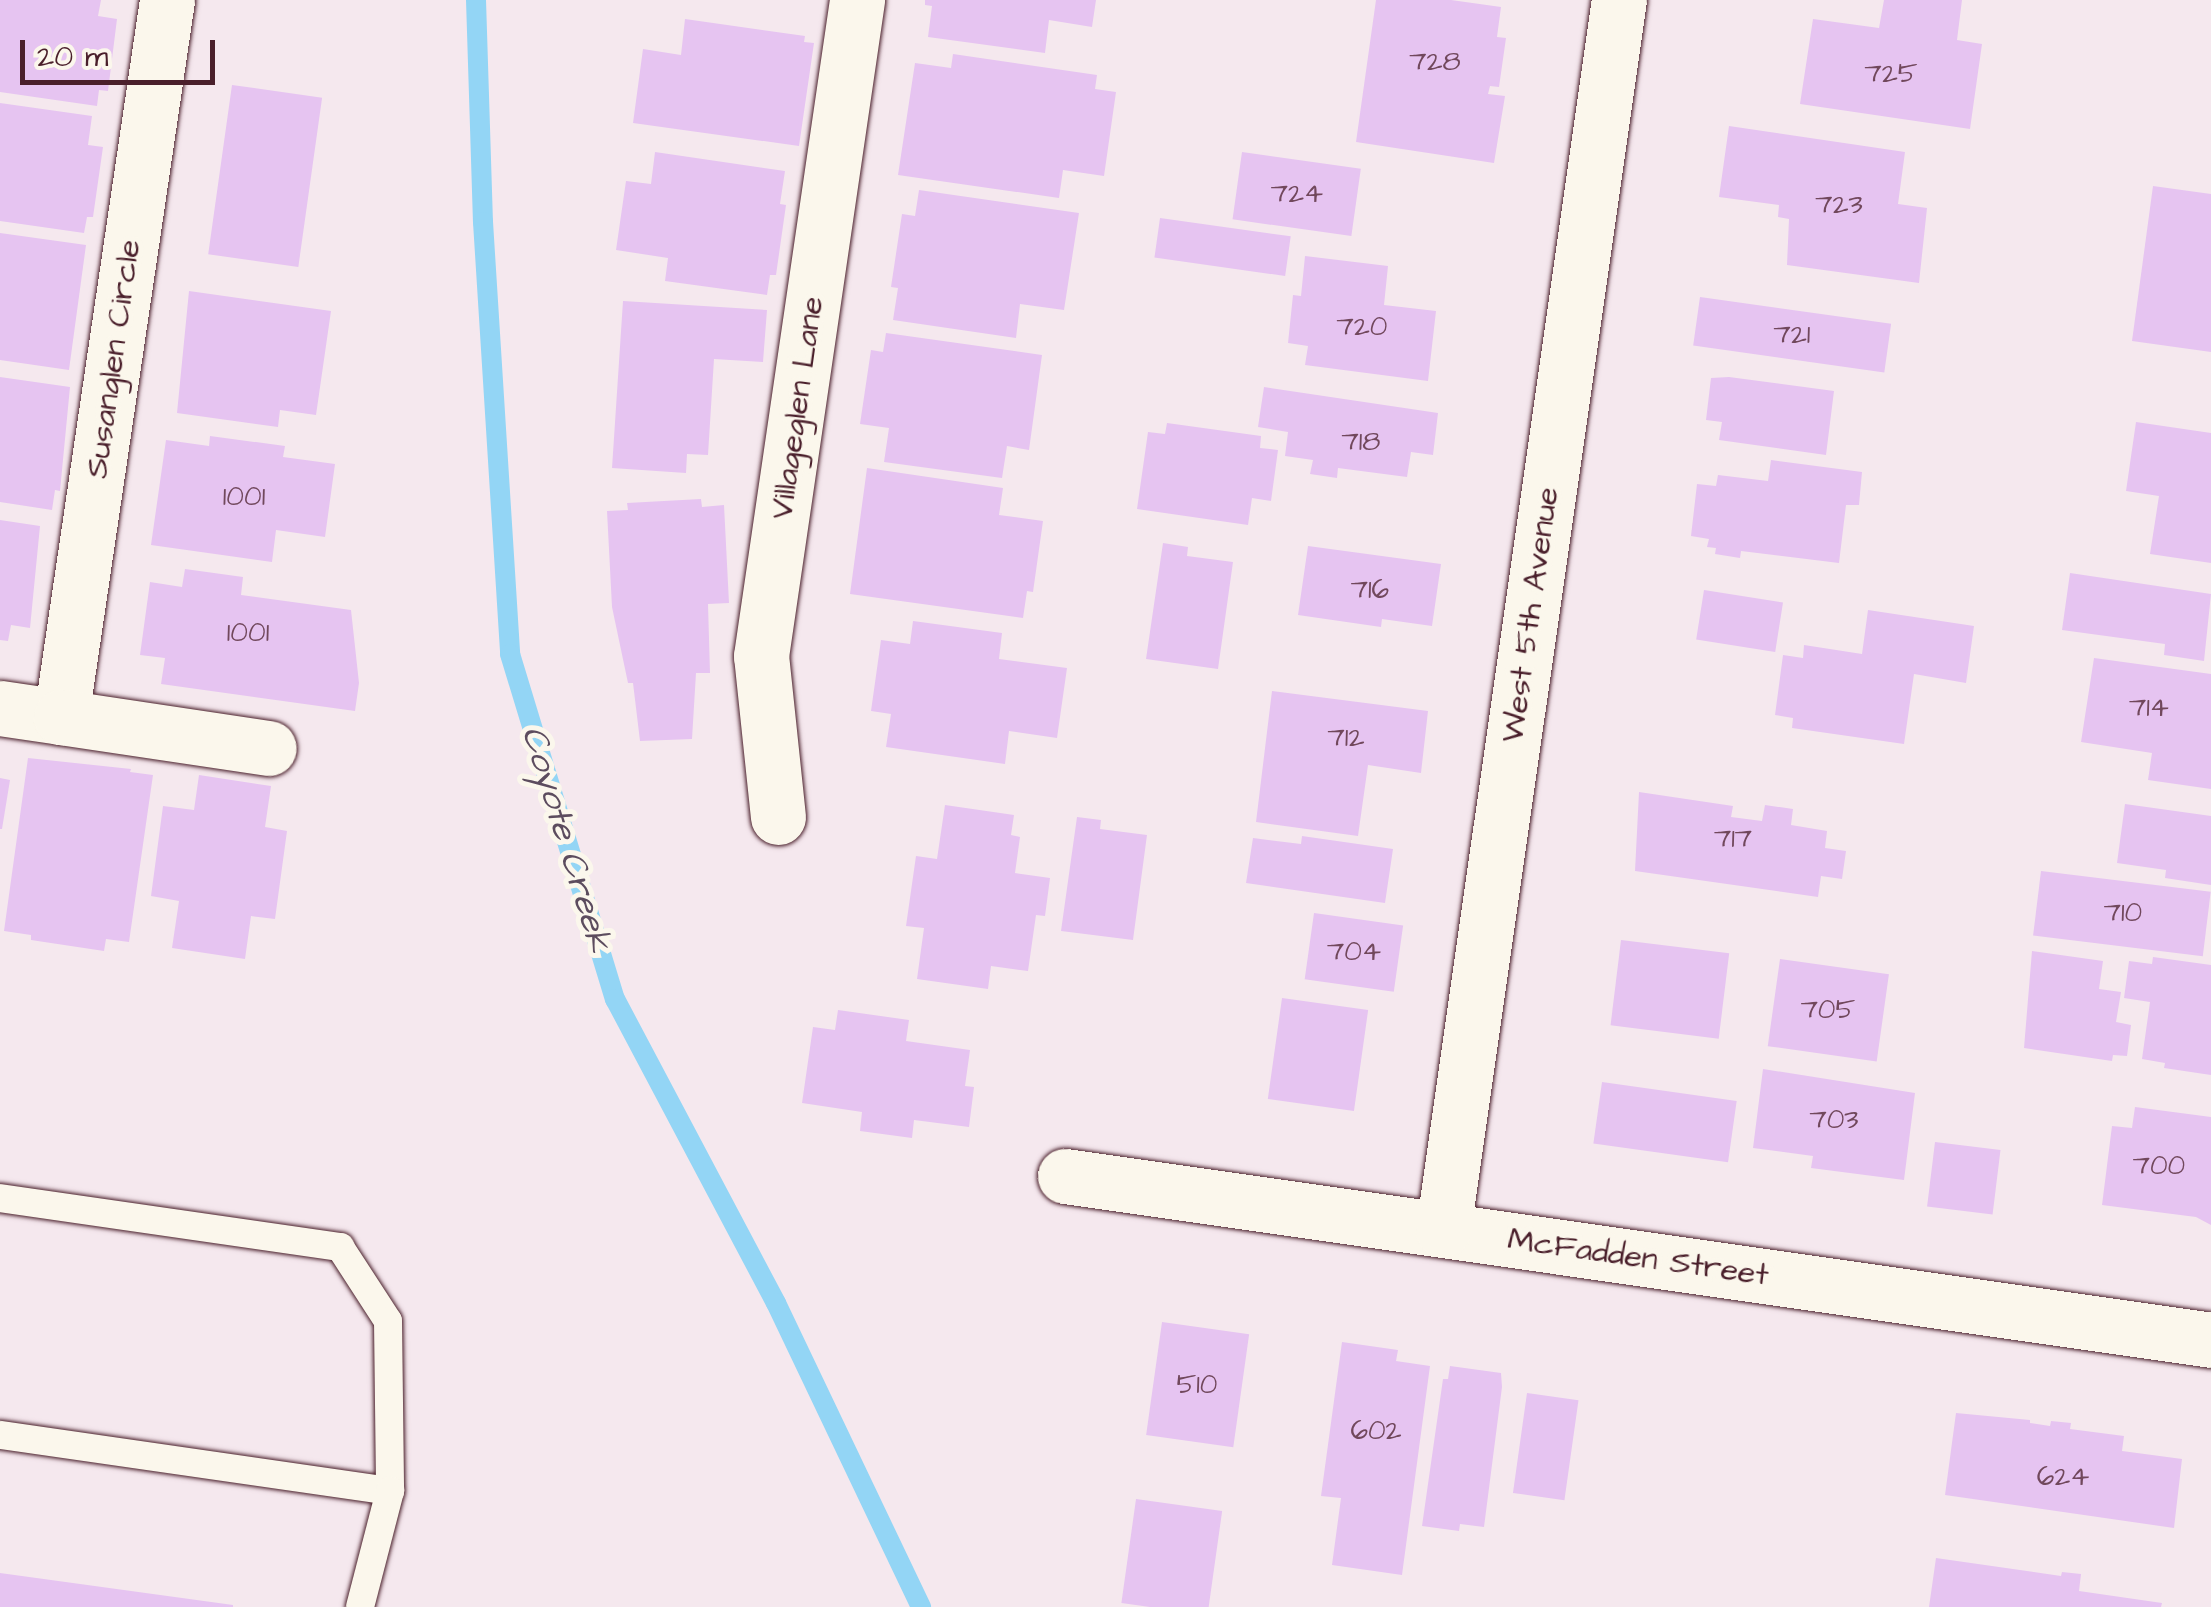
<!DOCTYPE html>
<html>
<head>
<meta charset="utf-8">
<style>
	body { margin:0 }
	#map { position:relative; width:2211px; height:1607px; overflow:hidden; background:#f5e8ee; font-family:"Architects Daughter",sans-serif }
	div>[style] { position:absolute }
	.stream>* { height:20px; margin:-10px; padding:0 10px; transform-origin:10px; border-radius:10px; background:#93d5f5 }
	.building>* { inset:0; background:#e6c4f1; transform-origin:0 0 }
	.roads { filter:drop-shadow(0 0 2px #4a1f2b) drop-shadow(0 0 2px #4a1f2b) }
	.service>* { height:28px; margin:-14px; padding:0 14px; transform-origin:14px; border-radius:14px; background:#fbf7ec }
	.minor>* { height:55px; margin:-27.5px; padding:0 27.5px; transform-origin:27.5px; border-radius:27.5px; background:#fbf7ec }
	span { translate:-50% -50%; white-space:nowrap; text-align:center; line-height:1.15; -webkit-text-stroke:10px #fbf7ec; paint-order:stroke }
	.number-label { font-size:28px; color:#71485c }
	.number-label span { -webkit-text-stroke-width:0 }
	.street-label { font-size:32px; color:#4a1f2b }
	.water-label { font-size:35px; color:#5c4c5e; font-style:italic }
	.scale { position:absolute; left:20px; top:40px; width:195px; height:45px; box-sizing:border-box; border:5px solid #4a1f2b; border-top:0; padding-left:12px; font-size:30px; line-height:35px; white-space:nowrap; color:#4a1f2b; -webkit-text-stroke:8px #fbf7ec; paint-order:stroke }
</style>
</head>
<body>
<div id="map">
	<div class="stream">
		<div style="left:476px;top:0;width:222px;rotate:88.2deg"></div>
		<div style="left:483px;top:222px;width:433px;rotate:86.4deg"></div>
		<div style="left:510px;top:654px;width:361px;rotate:73.1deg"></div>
		<div style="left:615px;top:999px;width:344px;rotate:62.1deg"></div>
		<div style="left:776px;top:1303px;width:337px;rotate:64.5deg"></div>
	</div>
	<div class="building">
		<div style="clip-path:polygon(0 0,101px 0,98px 16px,117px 19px,108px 91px,99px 90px,97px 106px,0 92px)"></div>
		<div style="clip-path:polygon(925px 0,1096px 0,1092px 27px,1049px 20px,1045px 53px,928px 37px,932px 6px,925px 5px)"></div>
		<div style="clip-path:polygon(1376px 0,1451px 0,1501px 7px,1497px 37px,1506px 38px,1499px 87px,1490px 86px,1488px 94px,1505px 96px,1494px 163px,1356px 142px)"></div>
		<div style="clip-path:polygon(1884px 0,1962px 0,1957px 40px,1982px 44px,1970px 129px,1800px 104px,1813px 19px,1879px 28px)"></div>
		<div style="clip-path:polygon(685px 19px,805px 36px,804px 42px,814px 43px,799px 146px,633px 123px,643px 49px,681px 55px)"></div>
		<div style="clip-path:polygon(953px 54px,1097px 75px,1095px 89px,1116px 92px,1104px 176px,1063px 170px,1059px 198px,898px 175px,915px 63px,951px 68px)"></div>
		<div style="left:232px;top:85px;width:91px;height:171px;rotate:8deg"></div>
		<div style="clip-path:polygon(0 103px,92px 116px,88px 145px,103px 147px,93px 217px,87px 217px,84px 233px,0 221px)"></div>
		<div style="clip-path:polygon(1729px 126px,1905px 152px,1898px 204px,1927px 208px,1919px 283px,1787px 265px,1789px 219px,1778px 217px,1779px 205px,1719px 197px)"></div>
		<div style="clip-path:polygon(655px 152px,785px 171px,780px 204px,786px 205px,776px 275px,770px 275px,767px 295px,665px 281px,668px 258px,616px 250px,626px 181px,651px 184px)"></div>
		<div style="left:1242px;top:152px;width:120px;height:68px;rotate:8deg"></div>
		<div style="clip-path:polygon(2153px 186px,2211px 194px,2211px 352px,2132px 341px)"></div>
		<div style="clip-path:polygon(919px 190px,1079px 213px,1064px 310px,1020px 304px,1016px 338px,893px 320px,898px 288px,891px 287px,902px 214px,915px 216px)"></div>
		<div style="left:1160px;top:218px;width:132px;height:40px;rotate:8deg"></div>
		<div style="clip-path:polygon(0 233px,86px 245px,69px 370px,0 360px)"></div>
		<div style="clip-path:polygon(1305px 256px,1388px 266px,1384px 305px,1436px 311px,1428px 381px,1305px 365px,1308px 346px,1288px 343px,1293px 295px,1301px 296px)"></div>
		<div style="clip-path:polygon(189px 291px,331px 311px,316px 415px,280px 410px,278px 427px,177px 413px)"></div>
		<div style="left:1700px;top:297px;width:193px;height:49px;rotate:8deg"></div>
		<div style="clip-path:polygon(623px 301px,767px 310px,763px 362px,714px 359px,708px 455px,687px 454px,686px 473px,612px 468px)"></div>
		<div style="clip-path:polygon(886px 333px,1042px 355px,1029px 450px,1007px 446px,1002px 478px,884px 462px,889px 428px,860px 424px,871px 350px,883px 352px)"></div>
		<div style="clip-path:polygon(0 377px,70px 387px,60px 491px,55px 490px,52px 510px,0 502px)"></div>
		<div style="clip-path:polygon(1729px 377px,1834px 391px,1826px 455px,1719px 440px,1722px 422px,1706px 420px,1711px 378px)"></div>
		<div style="clip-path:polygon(1264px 387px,1438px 413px,1433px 455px,1411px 452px,1407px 477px,1338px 468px,1337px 478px,1310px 474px,1313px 460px,1285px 456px,1288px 432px,1258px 427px)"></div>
		<div style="clip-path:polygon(2136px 422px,2211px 433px,2211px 563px,2150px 554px,2159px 496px,2126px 491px)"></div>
		<div style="clip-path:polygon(1167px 423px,1261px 436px,1260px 448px,1278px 450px,1271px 501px,1252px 498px,1248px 525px,1137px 509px,1148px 432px,1165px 434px)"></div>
		<div style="clip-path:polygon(210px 436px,285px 446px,283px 457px,335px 464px,325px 537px,276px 530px,272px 562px,151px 545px,166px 440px,209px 446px)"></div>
		<div style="clip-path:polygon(1771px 460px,1862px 472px,1859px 505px,1846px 505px,1839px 563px,1741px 551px,1740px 558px,1715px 554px,1716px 548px,1707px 547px,1709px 539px,1691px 536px,1697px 484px,1716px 486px,1718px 475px,1768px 481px)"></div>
		<div style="clip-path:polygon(867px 468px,1003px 488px,999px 515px,1043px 521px,1033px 592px,1027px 591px,1023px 618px,850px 594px)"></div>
		<div style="clip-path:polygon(701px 499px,702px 507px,724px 505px,729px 603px,708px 604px,710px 673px,696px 673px,692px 739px,640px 741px,633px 683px,628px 683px,612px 607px,607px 511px,628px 510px,627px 503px)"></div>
		<div style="clip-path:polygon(0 520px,40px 526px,30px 628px,11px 625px,8px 641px,0 640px)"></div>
		<div style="clip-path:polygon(1163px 543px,1188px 547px,1187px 556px,1233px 562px,1218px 669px,1146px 659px)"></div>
		<div style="clip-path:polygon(1308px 546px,1441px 564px,1432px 626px,1382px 619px,1381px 627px,1298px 615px)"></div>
		<div style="clip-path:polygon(185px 569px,243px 577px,241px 595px,351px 610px,359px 683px,355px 711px,161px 684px,165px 658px,140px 655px,150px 582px,182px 587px)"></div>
		<div style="clip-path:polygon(2070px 573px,2211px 594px,2204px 661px,2164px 655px,2165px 644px,2062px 630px)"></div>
		<div style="left:1704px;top:590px;width:80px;height:50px;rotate:9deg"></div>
		<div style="clip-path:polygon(1868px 610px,1974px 626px,1966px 683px,1914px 674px,1904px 744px,1792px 728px,1793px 718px,1775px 715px,1783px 655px,1803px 658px,1804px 645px,1862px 654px)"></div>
		<div style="clip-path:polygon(913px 621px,1002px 633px,999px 659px,1067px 668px,1057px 738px,1009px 731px,1005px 764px,886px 747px,891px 714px,871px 711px,881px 640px,910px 644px)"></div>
		<div style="clip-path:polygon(2094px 658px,2211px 674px,2211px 789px,2148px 780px,2152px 753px,2081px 742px)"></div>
		<div style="clip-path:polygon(1272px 691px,1428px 711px,1421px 773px,1368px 765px,1358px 836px,1256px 822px)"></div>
		<div style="clip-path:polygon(28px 758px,131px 769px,130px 772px,153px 775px,129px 942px,106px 939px,104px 951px,31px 940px,31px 935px,4px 931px)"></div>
		<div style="clip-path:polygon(199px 775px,271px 786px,265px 827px,287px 831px,275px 919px,251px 916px,245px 959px,172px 948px,179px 901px,151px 896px,163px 806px,194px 810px)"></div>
		<div style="clip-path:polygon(0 778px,10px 780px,2px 829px,0 829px)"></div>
		<div style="clip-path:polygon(1639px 792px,1733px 806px,1731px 817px,1762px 821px,1765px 805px,1793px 809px,1791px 825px,1827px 831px,1825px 848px,1846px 851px,1842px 879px,1821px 876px,1818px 897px,1635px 871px)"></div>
		<div style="clip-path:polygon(2125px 804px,2211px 816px,2211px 885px,2165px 878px,2166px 870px,2117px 863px)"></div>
		<div style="clip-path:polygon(945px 805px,1014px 815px,1011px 835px,1020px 837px,1015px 873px,1050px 878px,1045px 916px,1036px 915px,1028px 971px,991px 966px,988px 989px,917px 979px,924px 928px,906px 926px,916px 856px,937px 859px)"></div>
		<div style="clip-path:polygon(1077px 817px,1101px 820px,1100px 829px,1147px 835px,1133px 940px,1061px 931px)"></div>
		<div style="clip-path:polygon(1302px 836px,1393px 849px,1385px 903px,1246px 883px,1253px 838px,1301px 844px)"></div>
		<div style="left:2041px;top:871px;width:171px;height:65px;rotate:7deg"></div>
		<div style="left:1314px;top:913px;width:90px;height:67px;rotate:8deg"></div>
		<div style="left:1621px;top:940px;width:109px;height:86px;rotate:7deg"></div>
		<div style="clip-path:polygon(2032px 951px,2103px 961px,2099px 989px,2121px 992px,2116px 1022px,2131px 1025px,2127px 1056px,2113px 1055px,2112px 1061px,2024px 1048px)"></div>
		<div style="clip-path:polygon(2153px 957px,2211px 965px,2211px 1075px,2164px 1068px,2165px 1063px,2142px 1059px,2150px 1002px,2124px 998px,2129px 961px,2152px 964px)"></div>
		<div style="left:1780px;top:959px;width:110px;height:88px;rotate:8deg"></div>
		<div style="left:1282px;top:998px;width:87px;height:102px;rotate:8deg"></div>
		<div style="clip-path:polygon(838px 1010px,909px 1020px,906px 1041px,970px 1050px,965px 1086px,974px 1087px,969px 1127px,914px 1120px,912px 1138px,860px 1131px,862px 1112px,802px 1103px,813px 1027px,835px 1030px)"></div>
		<div style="clip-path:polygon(1763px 1069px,1915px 1093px,1904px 1180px,1811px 1168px,1813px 1156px,1753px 1148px)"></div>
		<div style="left:1602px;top:1082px;width:136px;height:62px;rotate:8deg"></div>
		<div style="clip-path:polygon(2135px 1107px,2211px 1117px,2211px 1225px,2196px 1217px,2102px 1205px,2112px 1126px,2132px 1128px)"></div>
		<div style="left:1935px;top:1142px;width:66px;height:65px;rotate:7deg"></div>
		<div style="left:1162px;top:1322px;width:88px;height:114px;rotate:8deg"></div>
		<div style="clip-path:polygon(1342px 1342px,1398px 1350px,1396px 1361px,1430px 1366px,1402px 1575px,1332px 1565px,1341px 1498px,1321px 1496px)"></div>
		<div style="clip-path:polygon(1450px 1366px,1501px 1373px,1502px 1387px,1484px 1527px,1460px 1524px,1459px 1531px,1422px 1526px,1443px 1379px,1448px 1379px)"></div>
		<div style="left:1527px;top:1393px;width:52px;height:101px;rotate:8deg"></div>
		<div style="clip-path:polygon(1956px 1413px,2030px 1420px,2030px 1423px,2050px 1426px,2051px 1421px,2071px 1423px,2070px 1429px,2124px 1436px,2122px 1451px,2182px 1459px,2174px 1528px,1945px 1495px)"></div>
		<div style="left:1136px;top:1499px;width:87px;height:105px;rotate:8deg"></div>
		<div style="clip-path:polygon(1936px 1558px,2061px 1576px,2062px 1572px,2081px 1574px,2079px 1591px,2162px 1603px,2161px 1607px,1929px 1607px)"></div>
		<div style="clip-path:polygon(0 1573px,233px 1605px,233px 1607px,0 1607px)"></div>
	</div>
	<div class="roads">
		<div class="service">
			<div style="left:0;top:1198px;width:344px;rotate:8.2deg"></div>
			<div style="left:340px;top:1247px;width:88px;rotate:57deg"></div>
			<div style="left:388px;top:1321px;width:170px;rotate:89.3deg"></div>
			<div style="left:390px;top:1491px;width:394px;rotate:-171.8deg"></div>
			<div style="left:360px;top:1607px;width:120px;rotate:-75.5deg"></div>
		</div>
		<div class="minor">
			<div style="left:0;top:708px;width:62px;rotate:8.4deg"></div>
			<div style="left:61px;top:717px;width:725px;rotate:-81.59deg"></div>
			<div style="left:61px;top:717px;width:210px;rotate:8.5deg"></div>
			<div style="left:778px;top:817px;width:162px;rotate:-96deg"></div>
			<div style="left:761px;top:656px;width:663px;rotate:-81.67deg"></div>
			<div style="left:1065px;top:1176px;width:1158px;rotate:8.14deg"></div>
			<div style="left:1443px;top:1230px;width:1243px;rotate:-81.86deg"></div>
		</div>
	</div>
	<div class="number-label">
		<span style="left:1435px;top:62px">728</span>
		<span style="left:1891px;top:74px">725</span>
		<span style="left:1297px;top:194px">724</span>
		<span style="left:1839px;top:205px">723</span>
		<span style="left:1362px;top:327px">720</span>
		<span style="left:1792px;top:335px">721</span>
		<span style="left:1361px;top:442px">718</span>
		<span style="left:244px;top:497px">1001</span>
		<span style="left:1370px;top:590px">716</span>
		<span style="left:248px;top:633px">1001</span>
		<span style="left:2149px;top:708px">714</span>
		<span style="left:1346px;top:738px">712</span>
		<span style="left:1733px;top:839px">717</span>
		<span style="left:2123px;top:913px">710</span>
		<span style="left:1354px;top:952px">704</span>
		<span style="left:1828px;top:1010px">705</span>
		<span style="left:1834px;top:1120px">703</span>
		<span style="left:2159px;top:1166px">700</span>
		<span style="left:1197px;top:1385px">510</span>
		<span style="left:1376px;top:1431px">602</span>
		<span style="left:2063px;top:1477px">624</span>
	</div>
	<div class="street-label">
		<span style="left:114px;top:359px;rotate:-82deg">Susanglen Circle</span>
		<span style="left:798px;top:408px;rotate:-82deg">Villageglen Lane</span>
		<span style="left:1531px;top:615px;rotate:-82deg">West 5th Avenue</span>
		<span style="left:1638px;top:1258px;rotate:8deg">McFadden Street</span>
	</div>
	<div class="water-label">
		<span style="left:566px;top:839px;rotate:73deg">Coyote Creek</span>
	</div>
	<div class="scale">20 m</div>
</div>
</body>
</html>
